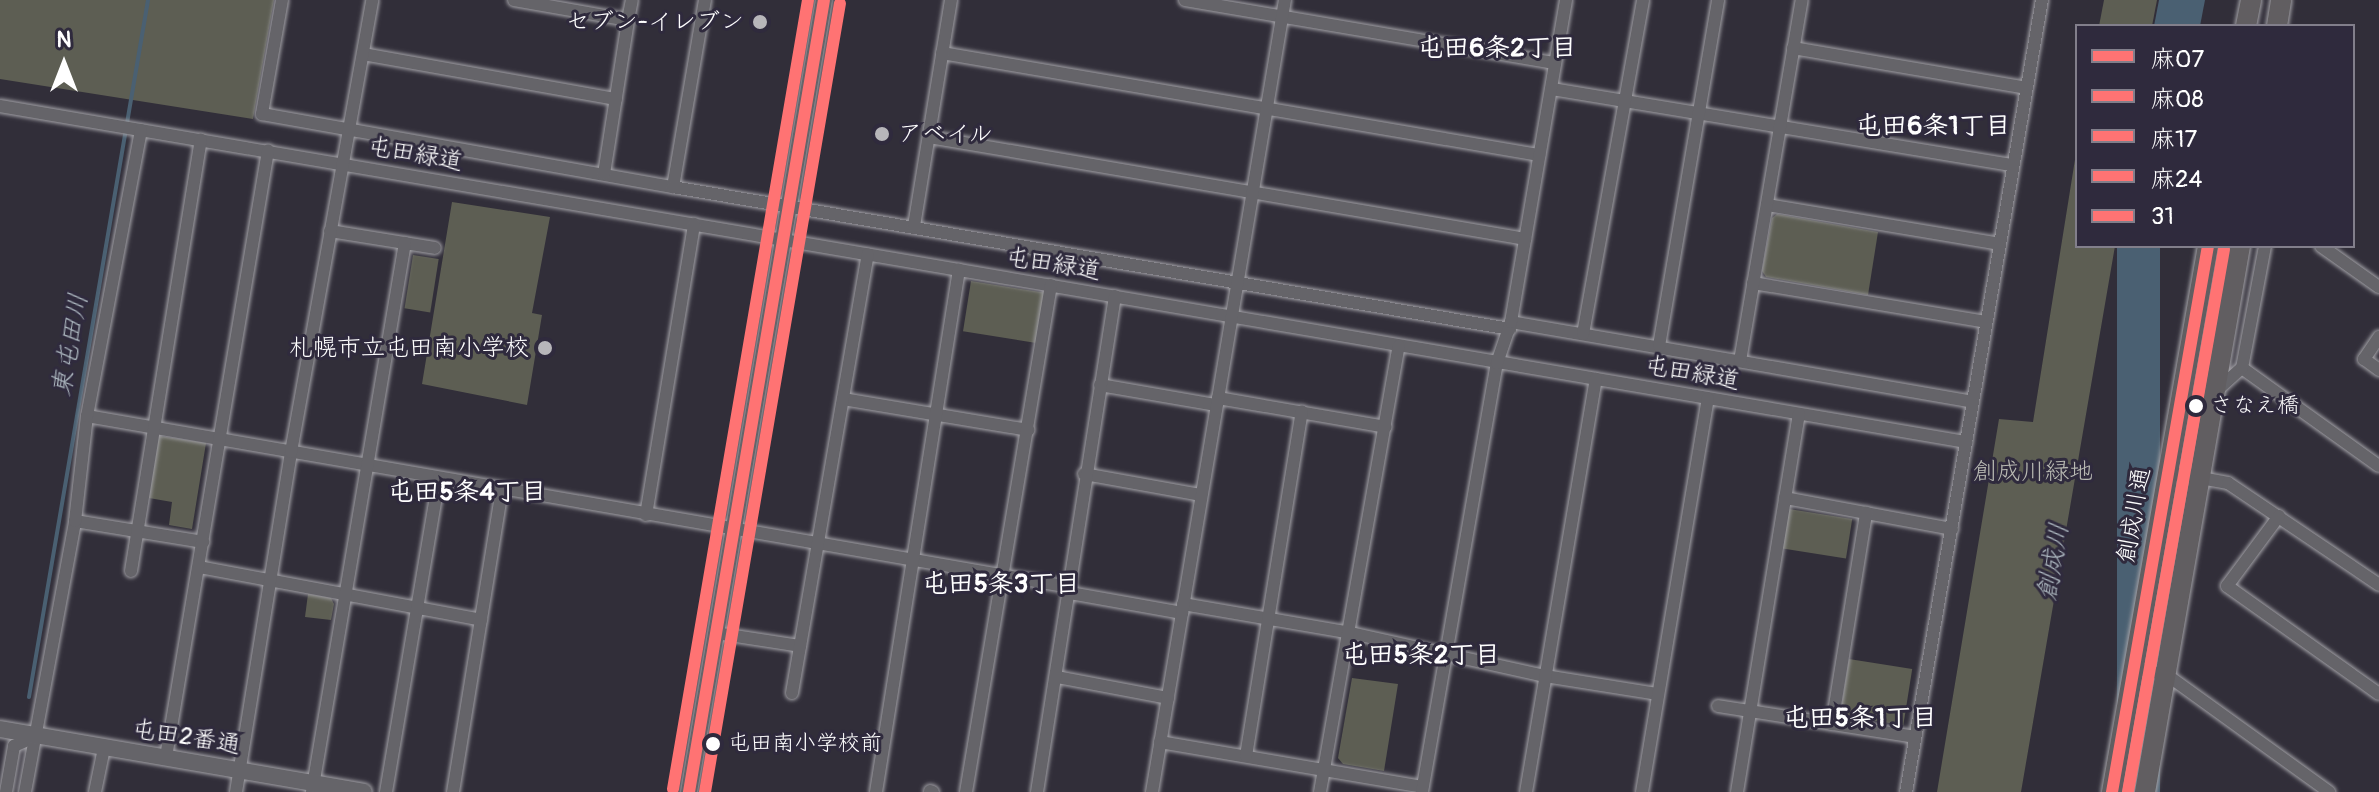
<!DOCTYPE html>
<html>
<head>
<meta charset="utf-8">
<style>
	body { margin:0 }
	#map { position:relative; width:2379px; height:792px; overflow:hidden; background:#312e39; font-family:Pangolin,"Klee One",sans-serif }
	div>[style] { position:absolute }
	.green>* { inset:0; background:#5d5e53; transform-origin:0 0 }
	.water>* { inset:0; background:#4a6072; transform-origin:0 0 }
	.stream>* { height:4px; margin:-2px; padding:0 2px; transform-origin:2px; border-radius:2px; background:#4a6072 }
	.roads { filter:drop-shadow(0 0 2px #a2a1a6) drop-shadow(0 0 2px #a2a1a6) }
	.minor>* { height:12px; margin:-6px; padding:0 6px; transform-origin:6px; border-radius:6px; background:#656469 }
	.tertiary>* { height:16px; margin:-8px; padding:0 8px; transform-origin:8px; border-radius:8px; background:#656469 }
	.trunk>* { height:20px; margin:-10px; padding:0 10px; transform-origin:10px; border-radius:10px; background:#615e61 }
	.bus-1>* { height:12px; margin:-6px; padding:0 6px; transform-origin:6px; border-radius:6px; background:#ff7373 }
	.bus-2>* { height:12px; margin:-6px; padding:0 6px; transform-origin:6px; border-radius:6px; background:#ff7373 }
	.bus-3>* { height:12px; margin:-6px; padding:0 6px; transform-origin:6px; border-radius:6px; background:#ff7373 }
	.bus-4>* { height:12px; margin:-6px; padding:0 6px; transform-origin:6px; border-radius:6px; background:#ff7373 }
	.bus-5>* { height:12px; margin:-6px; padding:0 6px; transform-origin:6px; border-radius:6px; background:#ff7373 }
	.dots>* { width:22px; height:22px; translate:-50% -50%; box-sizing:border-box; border:4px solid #2f2a3d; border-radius:50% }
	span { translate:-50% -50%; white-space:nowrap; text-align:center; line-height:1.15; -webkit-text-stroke:6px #2f2a3d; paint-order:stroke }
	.bus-label { font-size:22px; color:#fff }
	.left { translate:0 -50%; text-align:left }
	.poi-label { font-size:24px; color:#fff }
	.right { translate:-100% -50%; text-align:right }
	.street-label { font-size:24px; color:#fff }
	.park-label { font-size:24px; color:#b9bab3 }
	.neighbourhood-label { font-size:26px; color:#fff; font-weight:700 }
	.water-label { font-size:26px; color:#afbac2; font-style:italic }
	.legend { position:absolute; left:2075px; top:24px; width:280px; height:224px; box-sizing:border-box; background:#2f2a3d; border:2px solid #827f8b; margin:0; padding:10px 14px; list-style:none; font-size:24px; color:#fff }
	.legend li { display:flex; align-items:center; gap:16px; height:40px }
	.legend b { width:40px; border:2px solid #827f8b }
	.north { position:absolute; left:24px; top:24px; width:80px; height:80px; -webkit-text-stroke:6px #2f2a3d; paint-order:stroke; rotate:0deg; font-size:22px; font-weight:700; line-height:32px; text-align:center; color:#fff }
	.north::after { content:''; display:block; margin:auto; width:28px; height:36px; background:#fff; clip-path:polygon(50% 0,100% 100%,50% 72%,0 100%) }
</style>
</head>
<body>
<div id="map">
	<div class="green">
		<div style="clip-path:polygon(0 0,274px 0,253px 119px,0 79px)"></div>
		<div style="clip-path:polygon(2104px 0,2157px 0,2152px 26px,2099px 26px)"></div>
		<div style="clip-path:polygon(2077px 147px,2077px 246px,2115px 246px,2021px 792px,1937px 792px,1999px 419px,2033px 422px)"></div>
		<div style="clip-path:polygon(452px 202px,550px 217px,532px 313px,542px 315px,527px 405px,422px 384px)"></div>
		<div style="clip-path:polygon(1777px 214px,1878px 232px,1868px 295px,1766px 277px,1762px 271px,1772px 218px)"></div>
		<div style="left:413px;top:255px;width:26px;height:54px;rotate:9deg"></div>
		<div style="left:971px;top:281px;width:74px;height:51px;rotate:9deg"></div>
		<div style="clip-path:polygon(159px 436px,206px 443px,192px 529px,169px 525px,172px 502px,149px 498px)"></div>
		<div style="left:1789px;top:509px;width:64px;height:40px;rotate:9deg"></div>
		<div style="clip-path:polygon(308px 594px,331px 598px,334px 604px,331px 620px,305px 617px)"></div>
		<div style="left:1849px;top:659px;width:64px;height:57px;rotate:9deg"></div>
		<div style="clip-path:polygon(1352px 678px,1398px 684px,1384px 771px,1343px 764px,1338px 758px)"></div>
	</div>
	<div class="water">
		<div style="clip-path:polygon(2159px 0,2205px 0,2200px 26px,2154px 26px)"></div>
		<div style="left:2117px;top:246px;width:43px;height:554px"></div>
	</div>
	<div class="stream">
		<div style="left:29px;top:697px;width:707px;rotate:-80.31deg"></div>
	</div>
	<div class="roads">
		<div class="minor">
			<div style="left:282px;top:0;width:116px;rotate:100deg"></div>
			<div style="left:262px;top:114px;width:417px;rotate:10.1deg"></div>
			<div style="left:514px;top:0;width:116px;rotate:10deg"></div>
			<div style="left:628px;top:20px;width:20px;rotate:-79deg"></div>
			<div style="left:705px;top:0;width:190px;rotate:99.7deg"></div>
			<div style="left:673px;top:187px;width:849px;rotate:9.63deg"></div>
			<div style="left:1185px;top:0;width:375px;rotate:9.7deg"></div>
			<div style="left:1793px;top:48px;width:236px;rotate:9.7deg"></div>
			<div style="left:942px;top:53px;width:606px;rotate:9.7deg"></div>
			<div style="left:363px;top:54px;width:257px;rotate:10.1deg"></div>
			<div style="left:1552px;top:89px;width:467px;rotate:9.4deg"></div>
			<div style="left:0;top:106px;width:1995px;rotate:9.7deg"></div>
			<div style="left:929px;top:137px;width:605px;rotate:9.71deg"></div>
			<div style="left:604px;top:174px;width:156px;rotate:-81.1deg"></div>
			<div style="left:1767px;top:205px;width:235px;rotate:9.5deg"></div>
			<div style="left:914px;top:226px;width:229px;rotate:-80.7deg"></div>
			<div style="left:330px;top:231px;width:106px;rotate:9.2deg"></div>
			<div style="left:2321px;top:246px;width:71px;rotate:35.3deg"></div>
			<div style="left:1753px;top:283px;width:236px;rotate:9.5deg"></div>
			<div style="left:1511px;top:322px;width:469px;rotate:9.8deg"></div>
			<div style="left:1583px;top:334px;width:339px;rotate:-79.8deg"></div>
			<div style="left:2379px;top:337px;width:27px;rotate:124deg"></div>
			<div style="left:2364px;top:359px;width:19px;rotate:36deg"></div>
			<div style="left:1659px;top:346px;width:351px;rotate:-80.3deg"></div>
			<div style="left:1740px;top:361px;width:366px;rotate:-80.3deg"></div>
			<div style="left:2242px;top:368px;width:168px;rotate:35.6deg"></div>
			<div style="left:1100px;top:385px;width:118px;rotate:9.8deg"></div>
			<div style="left:2215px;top:392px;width:36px;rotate:-42deg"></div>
			<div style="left:2242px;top:368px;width:124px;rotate:-79.3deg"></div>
			<div style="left:1218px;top:398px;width:170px;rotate:9.8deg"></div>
			<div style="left:843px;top:399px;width:188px;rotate:9.5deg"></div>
			<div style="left:87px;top:416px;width:998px;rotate:9.87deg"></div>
			<div style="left:2168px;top:472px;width:61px;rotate:10.4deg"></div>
			<div style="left:2228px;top:483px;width:182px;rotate:34deg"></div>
			<div style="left:1084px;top:474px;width:119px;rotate:10.2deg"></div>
			<div style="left:1785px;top:498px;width:170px;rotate:10.5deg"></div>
			<div style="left:646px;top:515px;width:295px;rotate:-80.6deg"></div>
			<div style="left:2279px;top:516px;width:87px;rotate:126.6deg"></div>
			<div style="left:2227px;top:586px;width:186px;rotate:35.4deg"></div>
			<div style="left:75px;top:521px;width:130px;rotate:9.3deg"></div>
			<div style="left:199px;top:567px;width:287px;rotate:10.6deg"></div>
			<div style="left:131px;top:571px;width:437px;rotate:-80.8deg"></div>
			<div style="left:1070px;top:593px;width:114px;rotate:10.1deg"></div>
			<div style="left:1183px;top:604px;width:170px;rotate:9.8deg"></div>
			<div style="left:1351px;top:633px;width:199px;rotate:12.5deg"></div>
			<div style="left:1545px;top:676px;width:113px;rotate:9.1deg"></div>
			<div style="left:716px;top:633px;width:85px;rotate:8.8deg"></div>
			<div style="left:2134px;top:668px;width:34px;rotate:12deg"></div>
			<div style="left:2167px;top:675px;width:200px;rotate:35.8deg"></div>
			<div style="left:1057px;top:677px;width:113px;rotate:10.7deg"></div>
			<div style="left:792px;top:693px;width:445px;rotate:-80.2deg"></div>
			<div style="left:1718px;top:706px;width:199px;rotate:8.9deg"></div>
			<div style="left:1832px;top:724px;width:214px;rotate:-80.8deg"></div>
			<div style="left:1160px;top:742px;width:266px;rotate:9.7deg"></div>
			<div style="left:1246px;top:756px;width:349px;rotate:-80.8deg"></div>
			<div style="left:166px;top:757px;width:615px;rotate:-80.45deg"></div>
			<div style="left:930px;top:791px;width:3px;rotate:18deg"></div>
			<div style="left:6px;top:792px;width:47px;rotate:-80.1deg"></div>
			<div style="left:14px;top:746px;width:24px;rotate:-24deg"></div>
			<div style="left:25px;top:792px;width:276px;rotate:-79.5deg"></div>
			<div style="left:75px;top:521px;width:106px;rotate:-83.5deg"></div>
			<div style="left:87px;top:416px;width:291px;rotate:-79.3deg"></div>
			<div style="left:95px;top:792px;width:45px;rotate:-78.4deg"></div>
			<div style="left:236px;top:792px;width:344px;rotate:-80.8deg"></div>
			<div style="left:291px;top:452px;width:459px;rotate:-79.8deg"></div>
			<div style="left:312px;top:792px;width:557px;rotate:-80.39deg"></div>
			<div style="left:386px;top:792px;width:318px;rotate:-80.4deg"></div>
			<div style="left:453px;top:792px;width:307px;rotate:-80.8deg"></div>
			<div style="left:876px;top:792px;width:529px;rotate:-80.97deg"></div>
			<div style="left:966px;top:792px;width:514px;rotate:-80.48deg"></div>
			<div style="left:1037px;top:792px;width:502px;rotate:-81.06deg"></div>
			<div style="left:1152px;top:792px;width:803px;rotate:-80.47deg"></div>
			<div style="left:1320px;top:792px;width:453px;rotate:-80deg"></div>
			<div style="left:1422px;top:792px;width:436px;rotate:-80.1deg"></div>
			<div style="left:1497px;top:363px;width:43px;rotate:-71.1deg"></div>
			<div style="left:1511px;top:322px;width:327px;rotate:-80.3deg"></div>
			<div style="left:1526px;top:792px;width:419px;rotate:-80.4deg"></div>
			<div style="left:1642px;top:792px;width:399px;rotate:-80.5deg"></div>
			<div style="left:1737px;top:792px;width:383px;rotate:-80.7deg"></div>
			<div style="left:1906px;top:792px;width:804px;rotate:-80.26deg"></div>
		</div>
		<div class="tertiary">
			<div style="left:0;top:729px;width:369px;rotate:9.8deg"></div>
			<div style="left:689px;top:792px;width:803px;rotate:-80.33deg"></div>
		</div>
		<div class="trunk">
			<div style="left:2246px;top:26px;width:26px;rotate:-79deg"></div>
			<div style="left:2277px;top:26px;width:26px;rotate:-81deg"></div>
			<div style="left:2112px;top:792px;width:554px;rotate:-80.03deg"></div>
			<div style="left:2145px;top:792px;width:554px;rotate:-80.13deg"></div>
		</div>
	</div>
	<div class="bus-1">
		<div style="left:689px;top:792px;width:803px;rotate:-80.33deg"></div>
	</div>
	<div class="bus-2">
		<div style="left:705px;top:792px;width:800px;rotate:-80.29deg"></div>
	</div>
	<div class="bus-3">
		<div style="left:673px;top:789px;width:800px;rotate:-80.29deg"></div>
	</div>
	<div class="bus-4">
		<div style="left:2112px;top:792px;width:554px;rotate:-80.03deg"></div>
	</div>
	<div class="bus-5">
		<div style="left:2128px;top:792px;width:551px;rotate:-79.97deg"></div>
	</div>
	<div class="dots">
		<div style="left:760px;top:22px;background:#b7b6ba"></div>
		<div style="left:882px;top:134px;background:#b7b6ba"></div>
		<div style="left:545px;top:348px;background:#b7b6ba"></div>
		<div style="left:2196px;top:406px;background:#fff"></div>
		<div style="left:713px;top:744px;background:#fff"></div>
	</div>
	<div class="bus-label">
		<span class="left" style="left:2211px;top:406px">さなえ橋</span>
		<span class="left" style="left:728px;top:744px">屯田南小学校前</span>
	</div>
	<div class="poi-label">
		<span class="right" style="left:744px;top:22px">セブン-イレブン</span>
		<span class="left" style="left:898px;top:134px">アベイル</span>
		<span class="right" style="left:529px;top:348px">札幌市立屯田南小学校</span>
	</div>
	<div class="street-label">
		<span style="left:415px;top:154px;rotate:10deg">屯田緑道</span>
		<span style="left:1053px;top:264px;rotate:9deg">屯田緑道</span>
		<span style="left:1692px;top:373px;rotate:10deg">屯田緑道</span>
		<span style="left:2134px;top:515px;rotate:-80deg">創成川通</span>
		<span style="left:186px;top:737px;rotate:9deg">屯田2番通</span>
	</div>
	<div class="park-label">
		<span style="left:2033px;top:472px">創成川緑地</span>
	</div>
	<div class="neighbourhood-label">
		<span style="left:1497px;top:49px">屯田6条2丁目</span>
		<span style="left:1933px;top:127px">屯田6条1丁目</span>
		<span style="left:467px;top:493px">屯田5条4丁目</span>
		<span style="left:1001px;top:585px">屯田5条3丁目</span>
		<span style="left:1421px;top:656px">屯田5条2丁目</span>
		<span style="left:1860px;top:719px">屯田5条1丁目</span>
	</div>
	<div class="water-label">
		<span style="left:71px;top:345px;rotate:-80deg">東屯田川</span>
		<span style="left:2054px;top:562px;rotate:-80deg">創成川</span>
	</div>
	<ul class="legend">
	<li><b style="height:10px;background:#ff7373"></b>麻07</li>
	<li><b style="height:10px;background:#ff7373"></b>麻08</li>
	<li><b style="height:10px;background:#ff7373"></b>麻17</li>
	<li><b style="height:10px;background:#ff7373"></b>麻24</li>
	<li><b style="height:10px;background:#ff7373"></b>31</li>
	</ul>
	<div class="north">N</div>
</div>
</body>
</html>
